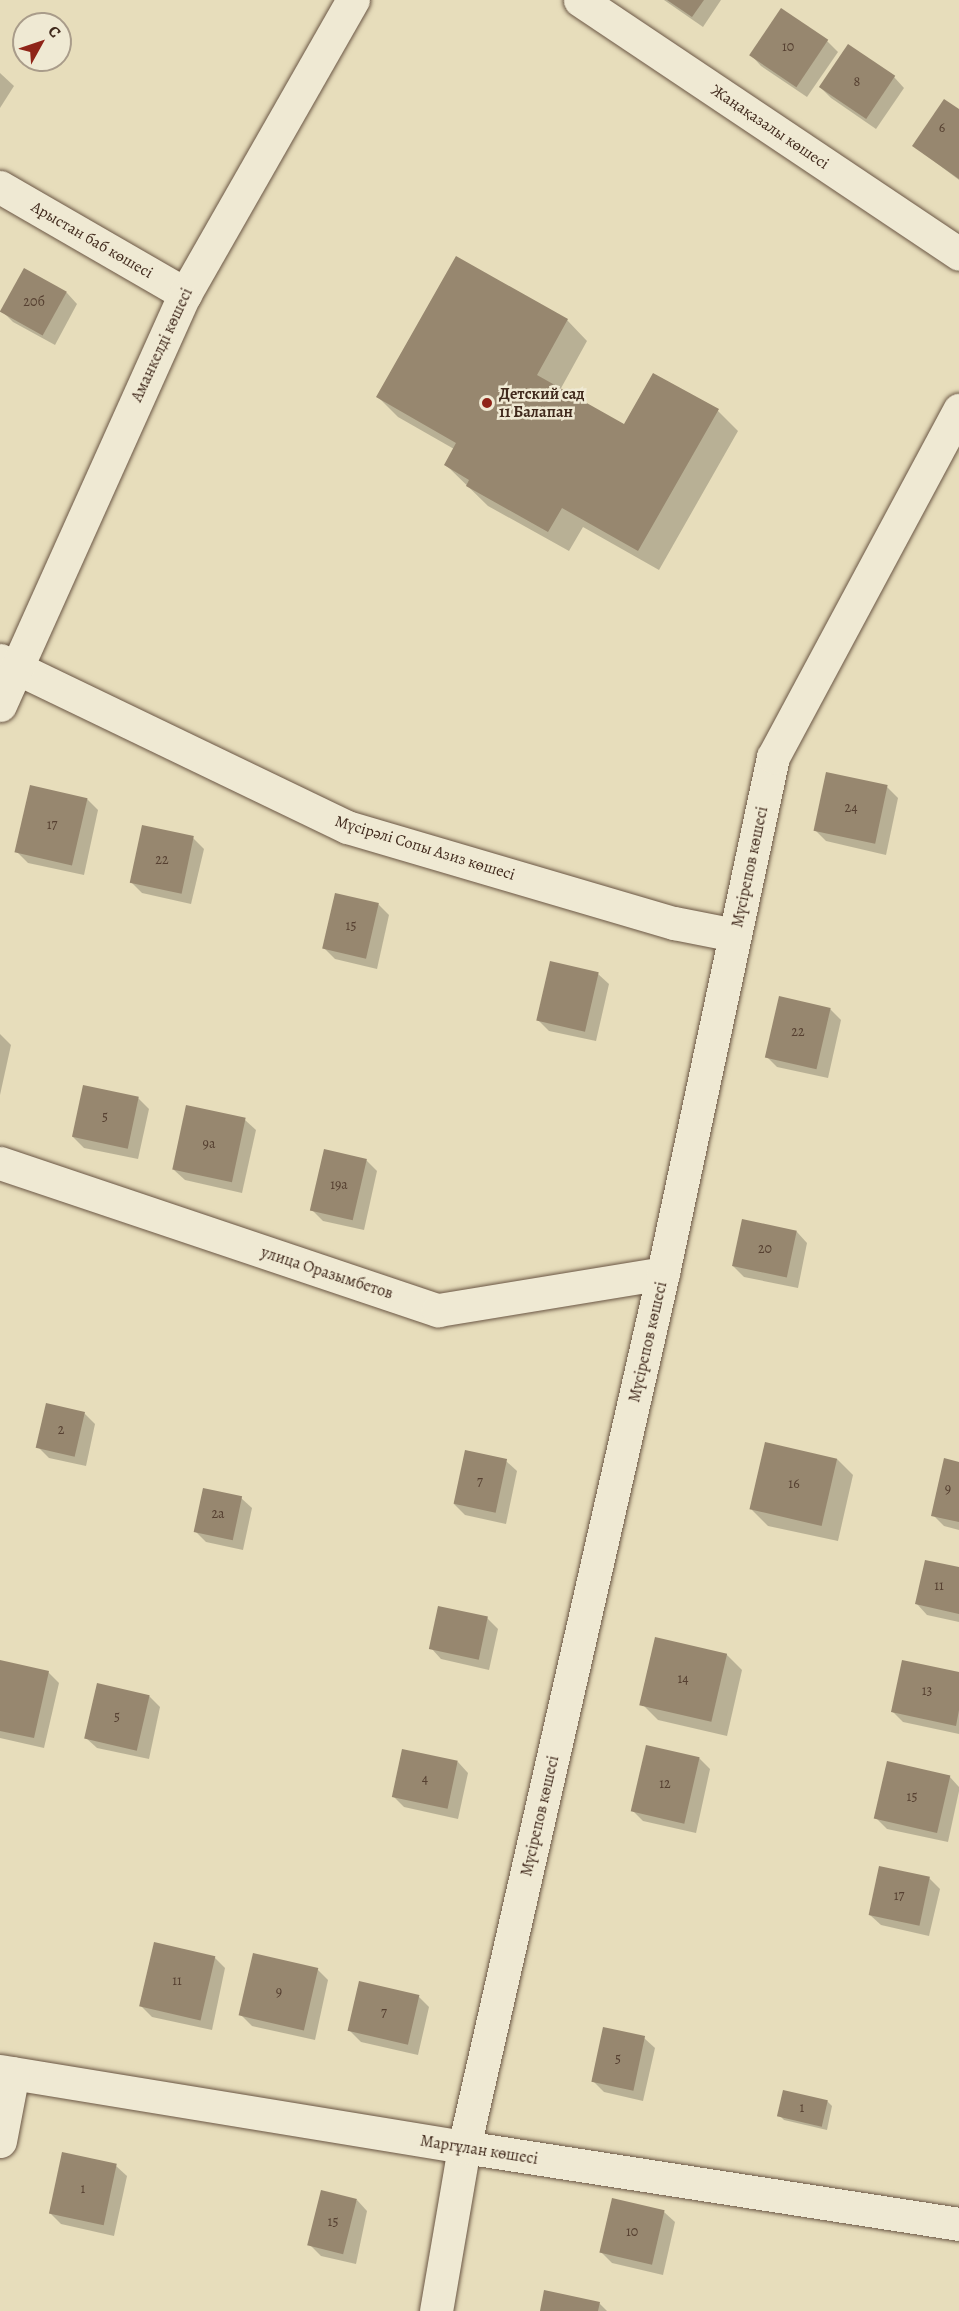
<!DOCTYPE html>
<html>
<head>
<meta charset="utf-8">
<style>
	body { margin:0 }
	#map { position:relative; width:959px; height:2311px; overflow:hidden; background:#e7ddbb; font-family:Alegreya,serif }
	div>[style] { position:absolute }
	.shadow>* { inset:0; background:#0003 }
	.building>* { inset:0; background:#97876f; transform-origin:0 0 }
	.roads { filter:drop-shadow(0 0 2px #6a5644) drop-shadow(0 0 2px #6a5644) }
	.minor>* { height:33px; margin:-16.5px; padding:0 16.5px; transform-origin:16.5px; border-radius:16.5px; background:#efe9d3 }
	.dots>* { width:16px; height:16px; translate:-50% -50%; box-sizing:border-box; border:3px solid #efe9d3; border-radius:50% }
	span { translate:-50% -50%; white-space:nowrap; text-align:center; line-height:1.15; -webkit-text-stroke:5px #efe9d3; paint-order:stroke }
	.number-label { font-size:14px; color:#564031 }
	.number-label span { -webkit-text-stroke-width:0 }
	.street-label { font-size:16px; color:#40291c }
	.poi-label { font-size:16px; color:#40291c; font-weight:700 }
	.left { translate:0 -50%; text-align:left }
	.north { position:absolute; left:12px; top:12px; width:60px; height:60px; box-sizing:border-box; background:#efe9d3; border:2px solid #a99c8a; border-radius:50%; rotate:50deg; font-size:16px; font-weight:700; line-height:24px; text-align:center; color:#40291c }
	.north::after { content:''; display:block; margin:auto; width:21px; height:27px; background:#8f2418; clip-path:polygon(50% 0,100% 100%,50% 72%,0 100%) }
</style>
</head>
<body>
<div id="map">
	<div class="shadow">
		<div style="clip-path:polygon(664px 0,721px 0,703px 27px)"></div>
		<div style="clip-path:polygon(827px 41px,838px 52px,807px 97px,761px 66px,751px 55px)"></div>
		<div style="clip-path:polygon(0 73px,14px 86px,0 108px)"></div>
		<div style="clip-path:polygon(894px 77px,904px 88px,876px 129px,831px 98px,820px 87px)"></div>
		<div style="clip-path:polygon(959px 111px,959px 180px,914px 146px)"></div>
		<div style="clip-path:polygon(457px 258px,567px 320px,587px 341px,560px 390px,624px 426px,718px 411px,738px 431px,659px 570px,583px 527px,569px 551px,488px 506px,446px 465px,454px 449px,398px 417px,378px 397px)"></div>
		<div style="clip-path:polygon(25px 270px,67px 293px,77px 304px,55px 345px,13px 322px,2px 311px)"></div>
		<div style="clip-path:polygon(887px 787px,898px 798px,886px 855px,826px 841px,815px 830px)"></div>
		<div style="clip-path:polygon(87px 799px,98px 810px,84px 875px,28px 863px,17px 852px)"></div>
		<div style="clip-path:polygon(193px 838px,204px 849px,191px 904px,142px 893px,131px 882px)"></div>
		<div style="clip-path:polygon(378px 904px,389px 915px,377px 969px,335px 959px,324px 948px)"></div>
		<div style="clip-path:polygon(598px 974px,609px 984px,596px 1041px,549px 1031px,538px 1020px)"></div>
		<div style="clip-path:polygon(830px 1009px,841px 1020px,828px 1078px,777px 1067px,767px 1057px)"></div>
		<div style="clip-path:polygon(0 1034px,11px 1045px,0 1095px)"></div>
		<div style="clip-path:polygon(138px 1098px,149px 1109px,138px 1159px,84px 1148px,73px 1137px)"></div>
		<div style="clip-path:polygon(245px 1120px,256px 1130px,242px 1193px,185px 1180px,174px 1170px)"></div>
		<div style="clip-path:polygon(366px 1160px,377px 1171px,364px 1230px,323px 1221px,312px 1210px)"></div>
		<div style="clip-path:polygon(743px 1220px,797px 1232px,807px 1243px,798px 1288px,744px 1277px,733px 1266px)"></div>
		<div style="clip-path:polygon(84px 1413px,95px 1424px,86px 1466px,49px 1458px,38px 1447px)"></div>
		<div style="clip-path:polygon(837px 1459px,853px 1475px,838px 1541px,768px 1526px,752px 1510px)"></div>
		<div style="clip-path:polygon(506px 1461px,517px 1471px,506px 1524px,465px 1515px,454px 1504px)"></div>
		<div style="clip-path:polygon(959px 1463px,959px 1530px,944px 1526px,933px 1515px)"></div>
		<div style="clip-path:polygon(241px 1498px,252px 1508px,243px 1550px,206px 1542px,195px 1531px)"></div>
		<div style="clip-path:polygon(959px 1569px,959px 1622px,927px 1615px,917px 1604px)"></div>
		<div style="clip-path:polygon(487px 1618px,498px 1629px,489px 1670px,441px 1659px,431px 1648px)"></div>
		<div style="clip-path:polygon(726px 1654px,742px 1670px,727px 1736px,658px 1720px,642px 1704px)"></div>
		<div style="clip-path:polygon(0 1662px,48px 1672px,59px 1683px,44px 1748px,0 1738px)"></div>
		<div style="clip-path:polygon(959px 1674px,959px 1734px,903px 1722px,892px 1711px)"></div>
		<div style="clip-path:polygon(149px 1696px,160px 1707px,149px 1759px,97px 1748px,86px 1738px)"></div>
		<div style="clip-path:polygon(699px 1758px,710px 1769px,696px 1833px,643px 1821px,633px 1811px)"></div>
		<div style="clip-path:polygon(458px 1762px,468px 1773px,458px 1819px,404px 1807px,393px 1796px)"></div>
		<div style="clip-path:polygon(949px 1776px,959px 1787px,959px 1791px,948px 1842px,887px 1829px,876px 1818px)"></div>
		<div style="clip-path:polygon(929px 1878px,940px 1889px,929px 1936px,881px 1925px,870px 1915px)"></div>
		<div style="clip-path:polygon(215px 1958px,225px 1968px,212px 2030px,152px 2017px,141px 2006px)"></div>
		<div style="clip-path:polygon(317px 1969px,328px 1980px,315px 2040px,252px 2026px,241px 2015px)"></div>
		<div style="clip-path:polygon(418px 1996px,429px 2007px,418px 2055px,361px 2042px,350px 2031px)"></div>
		<div style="clip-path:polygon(644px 2038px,655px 2048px,643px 2101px,604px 2092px,593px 2081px)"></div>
		<div style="clip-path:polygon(827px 2101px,832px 2106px,827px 2130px,784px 2120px,779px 2115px)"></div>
		<div style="clip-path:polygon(116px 2166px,127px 2176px,114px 2236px,61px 2224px,50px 2213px)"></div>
		<div style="clip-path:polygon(357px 2200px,367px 2211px,356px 2264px,321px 2256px,310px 2245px)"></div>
		<div style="clip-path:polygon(664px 2212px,675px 2222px,663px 2275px,612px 2263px,602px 2253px)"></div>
		<div style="clip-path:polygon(599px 2303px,607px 2311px,541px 2311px)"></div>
	</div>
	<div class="building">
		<div style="clip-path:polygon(667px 0,704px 0,692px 17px)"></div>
		<div style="left:781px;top:8px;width:57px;height:57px;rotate:34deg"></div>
		<div style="left:848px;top:44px;width:57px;height:52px;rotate:34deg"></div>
		<div style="clip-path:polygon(944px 99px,959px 109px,959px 179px,912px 146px)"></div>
		<div style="clip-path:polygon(456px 256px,568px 319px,537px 375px,624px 424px,653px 373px,719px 409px,638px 551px,562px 508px,548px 532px,466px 486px,469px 480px,444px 465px,456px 443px,376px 397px)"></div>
		<div style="left:24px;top:268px;width:49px;height:50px;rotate:29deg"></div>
		<div style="left:826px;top:772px;width:63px;height:60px;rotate:12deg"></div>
		<div style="left:30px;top:785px;width:59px;height:69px;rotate:13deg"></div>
		<div style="left:142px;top:825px;width:53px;height:59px;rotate:12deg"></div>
		<div style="left:335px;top:893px;width:45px;height:57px;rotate:13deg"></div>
		<div style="left:550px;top:961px;width:50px;height:61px;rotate:13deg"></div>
		<div style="left:779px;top:996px;width:53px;height:63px;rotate:13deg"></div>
		<div style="left:83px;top:1085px;width:57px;height:53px;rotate:12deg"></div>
		<div style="left:186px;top:1105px;width:61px;height:66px;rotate:12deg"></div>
		<div style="left:324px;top:1149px;width:44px;height:63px;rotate:13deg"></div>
		<div style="left:742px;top:1219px;width:56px;height:48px;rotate:12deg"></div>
		<div style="left:46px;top:1403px;width:40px;height:46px;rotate:13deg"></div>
		<div style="left:765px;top:1442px;width:74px;height:69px;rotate:13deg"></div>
		<div style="left:465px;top:1450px;width:43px;height:55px;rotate:12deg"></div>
		<div style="clip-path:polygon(944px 1458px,959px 1462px,959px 1522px,931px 1516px)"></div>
		<div style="left:203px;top:1488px;width:40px;height:45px;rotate:12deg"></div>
		<div style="clip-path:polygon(925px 1560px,959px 1567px,959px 1614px,915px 1604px)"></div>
		<div style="left:438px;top:1606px;width:51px;height:44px;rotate:12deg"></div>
		<div style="left:655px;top:1637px;width:74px;height:70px;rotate:13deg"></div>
		<div style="clip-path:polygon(0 1660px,49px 1671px,34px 1738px,0 1731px)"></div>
		<div style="clip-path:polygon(902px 1660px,959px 1672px,959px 1710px,956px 1726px,891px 1712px)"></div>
		<div style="left:97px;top:1683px;width:54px;height:57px;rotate:13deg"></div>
		<div style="left:646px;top:1745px;width:55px;height:68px;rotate:13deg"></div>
		<div style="left:402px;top:1749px;width:57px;height:49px;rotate:12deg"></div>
		<div style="left:887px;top:1761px;width:65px;height:59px;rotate:13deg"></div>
		<div style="left:879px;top:1866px;width:52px;height:50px;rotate:12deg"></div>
		<div style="left:154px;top:1942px;width:63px;height:66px;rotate:13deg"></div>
		<div style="left:253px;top:1953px;width:67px;height:64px;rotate:13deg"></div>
		<div style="left:359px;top:1981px;width:62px;height:51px;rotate:13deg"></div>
		<div style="left:603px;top:2027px;width:43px;height:56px;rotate:12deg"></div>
		<div style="left:783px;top:2090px;width:46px;height:27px;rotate:13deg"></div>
		<div style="left:62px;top:2152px;width:56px;height:63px;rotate:12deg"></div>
		<div style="left:321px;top:2190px;width:37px;height:57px;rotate:14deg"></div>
		<div style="left:612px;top:2198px;width:54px;height:56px;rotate:13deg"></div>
		<div style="clip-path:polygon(544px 2290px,600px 2302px,598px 2311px,540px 2311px)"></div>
	</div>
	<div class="roads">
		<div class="minor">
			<div style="left:580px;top:0;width:456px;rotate:33.8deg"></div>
			<div style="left:0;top:187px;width:214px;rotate:30deg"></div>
			<div style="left:0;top:660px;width:385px;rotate:25.7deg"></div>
			<div style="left:347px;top:827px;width:341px;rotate:16.4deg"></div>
			<div style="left:674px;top:923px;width:62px;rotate:11.1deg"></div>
			<div style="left:0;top:705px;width:451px;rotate:-65.8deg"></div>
			<div style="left:185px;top:294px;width:339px;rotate:-60.3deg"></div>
			<div style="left:0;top:1163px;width:462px;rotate:18.6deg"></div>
			<div style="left:438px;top:1310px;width:228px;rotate:-9.3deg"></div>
			<div style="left:0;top:2071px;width:470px;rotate:9.3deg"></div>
			<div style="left:464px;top:2147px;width:501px;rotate:8.84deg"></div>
			<div style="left:0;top:2141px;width:69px;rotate:-79.2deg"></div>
			<div style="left:436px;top:2311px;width:166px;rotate:-80.3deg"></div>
			<div style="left:464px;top:2147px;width:896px;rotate:-77.17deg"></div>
			<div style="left:663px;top:1273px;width:528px;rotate:-77.97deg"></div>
			<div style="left:773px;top:757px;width:394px;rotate:-61.8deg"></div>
		</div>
	</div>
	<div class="dots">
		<div style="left:487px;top:403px;background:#8f2418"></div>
	</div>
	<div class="number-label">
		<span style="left:788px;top:47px">10</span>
		<span style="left:857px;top:82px">8</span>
		<span style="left:942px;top:128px">6</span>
		<span style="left:34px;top:302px">20б</span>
		<span style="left:851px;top:808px">24</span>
		<span style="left:52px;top:825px">17</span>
		<span style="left:162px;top:860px">22</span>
		<span style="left:351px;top:926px">15</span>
		<span style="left:798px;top:1032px">22</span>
		<span style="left:105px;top:1117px">5</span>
		<span style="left:209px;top:1144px">9а</span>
		<span style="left:339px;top:1185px">19а</span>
		<span style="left:765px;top:1249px">20</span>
		<span style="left:61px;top:1430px">2</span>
		<span style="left:480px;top:1482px">7</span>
		<span style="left:794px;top:1484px">16</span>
		<span style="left:948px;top:1489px">9</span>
		<span style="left:218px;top:1514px">2а</span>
		<span style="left:939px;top:1586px">11</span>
		<span style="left:683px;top:1679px">14</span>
		<span style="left:927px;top:1691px">13</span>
		<span style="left:117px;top:1717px">5</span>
		<span style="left:425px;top:1779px">4</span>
		<span style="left:665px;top:1784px">12</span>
		<span style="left:912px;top:1797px">15</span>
		<span style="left:899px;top:1896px">17</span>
		<span style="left:177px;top:1981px">11</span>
		<span style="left:279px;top:1992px">9</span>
		<span style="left:384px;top:2013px">7</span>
		<span style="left:618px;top:2059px">5</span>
		<span style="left:802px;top:2108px">1</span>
		<span style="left:83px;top:2189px">1</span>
		<span style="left:333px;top:2222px">15</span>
		<span style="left:632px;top:2232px">10</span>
	</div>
	<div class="street-label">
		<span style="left:770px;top:127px;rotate:34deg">Жаңақазалы көшесі</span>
		<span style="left:92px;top:240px;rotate:30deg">Арыстан баб көшесі</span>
		<span style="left:162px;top:345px;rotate:-65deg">Аманкелді көшесі</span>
		<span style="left:425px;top:848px;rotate:17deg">Мүсірәлі Сопы Азиз көшесі</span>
		<span style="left:750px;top:867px;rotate:-78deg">Мүсірепов көшесі</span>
		<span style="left:327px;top:1273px;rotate:18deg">улица Оразымбетов</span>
		<span style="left:648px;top:1342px;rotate:-77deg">Мүсірепов көшесі</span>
		<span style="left:540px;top:1816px;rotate:-77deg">Мүсірепов көшесі</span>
		<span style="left:479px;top:2150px;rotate:9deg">Маргұлан көшесі</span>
	</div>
	<div class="poi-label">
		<span class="left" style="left:499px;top:403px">Детский сад<br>11 Балапан</span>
	</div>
	<div class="north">С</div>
</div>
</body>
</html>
